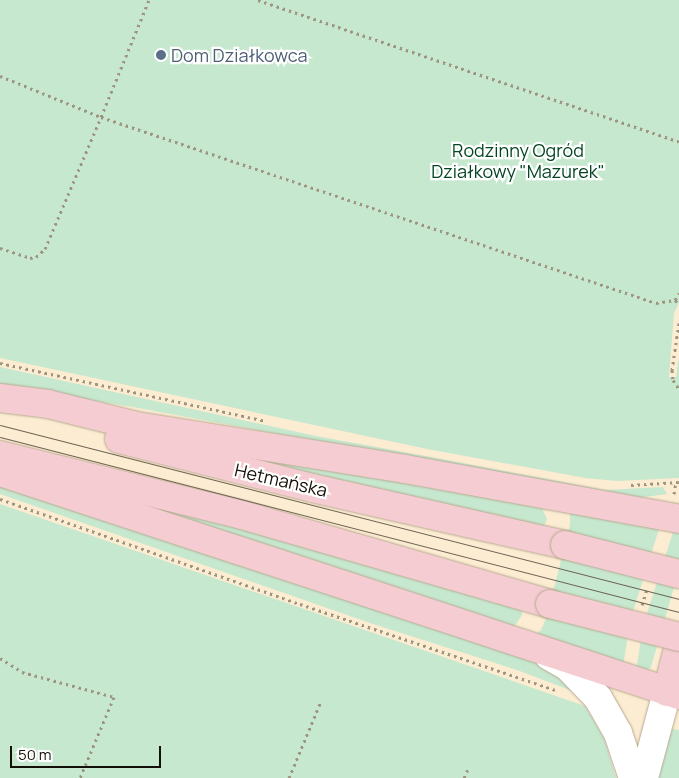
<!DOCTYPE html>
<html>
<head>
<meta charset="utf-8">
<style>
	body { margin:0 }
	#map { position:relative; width:679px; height:778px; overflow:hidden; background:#fcecd2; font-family:Manrope,sans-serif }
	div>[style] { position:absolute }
	.green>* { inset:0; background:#c6e8cf }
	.path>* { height:3px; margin-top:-1.5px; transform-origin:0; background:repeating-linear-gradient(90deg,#9f9480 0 2.5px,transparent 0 6.5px) }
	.roads { filter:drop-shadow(0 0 1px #b7a990) drop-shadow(0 0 1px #b7a990) }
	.tertiary>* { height:28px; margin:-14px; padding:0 14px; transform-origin:14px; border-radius:14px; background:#fff }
	.secondary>* { height:28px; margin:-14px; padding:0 14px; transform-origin:14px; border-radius:14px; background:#f4ccd1 }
	.tram>* { height:1px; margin:-0.5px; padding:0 0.5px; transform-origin:0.5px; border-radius:0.5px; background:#6d6454 }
	.bridges { filter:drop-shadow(0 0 1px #b7a990) drop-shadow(0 0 1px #b7a990) }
	.secondary-bridge>* { height:28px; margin:-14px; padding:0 14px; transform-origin:14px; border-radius:14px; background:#f4ccd1 }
	.dots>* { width:14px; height:14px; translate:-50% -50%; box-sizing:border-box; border:2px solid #fff; border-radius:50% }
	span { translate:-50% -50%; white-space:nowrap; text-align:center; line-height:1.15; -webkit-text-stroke:4.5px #fff; paint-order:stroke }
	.service-label { font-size:18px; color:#4e5e75 }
	.left { translate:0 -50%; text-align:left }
	.park-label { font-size:18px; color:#054423 }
	.street-label { font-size:18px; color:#151007 }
	.scale { position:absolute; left:10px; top:746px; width:151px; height:22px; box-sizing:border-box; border:2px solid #151007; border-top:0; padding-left:6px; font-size:15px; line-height:18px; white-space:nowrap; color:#151007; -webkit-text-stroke:4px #fff; paint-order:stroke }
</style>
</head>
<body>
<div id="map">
	<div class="green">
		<div style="clip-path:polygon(0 0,679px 0,679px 303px,674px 313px,669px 377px,676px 377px,679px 357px,679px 478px,617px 481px,585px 478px,427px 449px,0 358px)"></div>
		<div style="clip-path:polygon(0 367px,316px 436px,425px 456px,605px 490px,663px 487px,667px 494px,645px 497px,613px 496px,133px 407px,0 386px)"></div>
		<div style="clip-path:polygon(149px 433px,542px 508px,547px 519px,543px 528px,337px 482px)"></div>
		<div style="clip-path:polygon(0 480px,542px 663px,588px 697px,517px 670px,373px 624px,0 494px)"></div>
		<div style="clip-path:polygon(129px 497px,522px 607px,522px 615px,514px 627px,404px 590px,403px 593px,129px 502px)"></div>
		<div style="clip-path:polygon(0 504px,585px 706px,604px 738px,616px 778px,0 778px)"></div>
		<div style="clip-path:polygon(570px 510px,660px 526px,630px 621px,623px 667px,536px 634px,541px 630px,546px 619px,570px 525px)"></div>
		<div style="clip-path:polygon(674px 529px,679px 530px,679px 570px,651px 667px,646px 672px,636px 671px,643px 626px)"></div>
		<div style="clip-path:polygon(668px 728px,679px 730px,679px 778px,655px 778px)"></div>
	</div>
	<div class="path">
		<div style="left:258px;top:0;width:444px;rotate:18.6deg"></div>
		<div style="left:0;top:76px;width:109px;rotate:22.1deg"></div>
		<div style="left:101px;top:117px;width:126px;rotate:-67.7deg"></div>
		<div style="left:0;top:248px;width:32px;rotate:18deg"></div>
		<div style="left:30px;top:258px;width:6px;rotate:-9deg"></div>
		<div style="left:36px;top:257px;width:12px;rotate:-42deg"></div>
		<div style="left:45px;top:249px;width:143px;rotate:-67deg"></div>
		<div style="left:101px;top:117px;width:585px;rotate:18.53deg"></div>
		<div style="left:656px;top:303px;width:19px;rotate:-9deg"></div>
		<div style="left:675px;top:300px;width:8px;rotate:-60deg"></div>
		<div style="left:675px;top:300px;width:6px;rotate:45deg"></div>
		<div style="left:679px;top:323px;width:48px;rotate:98.5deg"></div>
		<div style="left:672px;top:370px;width:10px;rotate:84deg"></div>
		<div style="left:673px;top:380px;width:11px;rotate:56deg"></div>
		<div style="left:0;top:363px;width:272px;rotate:12.3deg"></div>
		<div style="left:631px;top:485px;width:48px;rotate:-3.6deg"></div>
		<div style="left:674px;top:494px;width:12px;rotate:-81deg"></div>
		<div style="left:0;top:499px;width:318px;rotate:19.3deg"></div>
		<div style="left:300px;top:604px;width:269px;rotate:18.6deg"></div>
		<div style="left:642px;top:605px;width:17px;rotate:-73deg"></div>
		<div style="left:0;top:658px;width:26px;rotate:32deg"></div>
		<div style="left:22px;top:672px;width:95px;rotate:15.2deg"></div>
		<div style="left:114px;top:697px;width:88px;rotate:112.8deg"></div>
		<div style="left:289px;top:778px;width:83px;rotate:-67.4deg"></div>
		<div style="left:464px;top:778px;width:10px;rotate:-66deg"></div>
	</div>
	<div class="roads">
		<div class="tertiary">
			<div style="left:549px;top:656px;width:21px;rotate:29deg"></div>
			<div style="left:567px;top:666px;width:45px;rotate:45.9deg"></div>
			<div style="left:598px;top:698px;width:40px;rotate:60.3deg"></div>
			<div style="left:618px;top:733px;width:47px;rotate:71.6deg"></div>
			<div style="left:644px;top:778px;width:89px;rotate:-75deg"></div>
		</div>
		<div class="secondary">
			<div style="left:0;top:398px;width:48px;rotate:7.1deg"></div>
			<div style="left:48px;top:404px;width:92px;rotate:13.9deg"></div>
			<div style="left:137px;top:426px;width:271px;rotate:9.1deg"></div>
			<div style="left:405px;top:469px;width:279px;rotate:10.3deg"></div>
			<div style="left:119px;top:439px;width:199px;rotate:14.2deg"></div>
			<div style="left:312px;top:488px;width:259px;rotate:12.7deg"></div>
			<div style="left:0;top:455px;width:249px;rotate:13.9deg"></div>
			<div style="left:242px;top:515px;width:321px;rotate:16.1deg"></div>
			<div style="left:0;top:472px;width:715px;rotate:18.18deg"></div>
			<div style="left:667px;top:692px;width:49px;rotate:-75.7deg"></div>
		</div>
	</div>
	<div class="tram">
		<div style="left:0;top:425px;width:701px;rotate:14.37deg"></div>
		<div style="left:0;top:437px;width:701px;rotate:14.45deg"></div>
	</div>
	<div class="bridges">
		<div class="secondary-bridge">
			<div style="left:565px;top:545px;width:118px;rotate:14.3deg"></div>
			<div style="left:550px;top:604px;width:133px;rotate:14.3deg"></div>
		</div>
	</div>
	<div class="dots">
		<div style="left:161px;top:55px;background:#5c6f8a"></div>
	</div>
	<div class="service-label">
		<span class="left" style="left:171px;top:55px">Dom Działkowca</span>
	</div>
	<div class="park-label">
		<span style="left:518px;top:161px">Rodzinny Ogród<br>Działkowy "Mazurek"</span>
	</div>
	<div class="street-label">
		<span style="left:281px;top:480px;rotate:13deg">Hetmańska</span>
	</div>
	<div class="scale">50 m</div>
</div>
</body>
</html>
